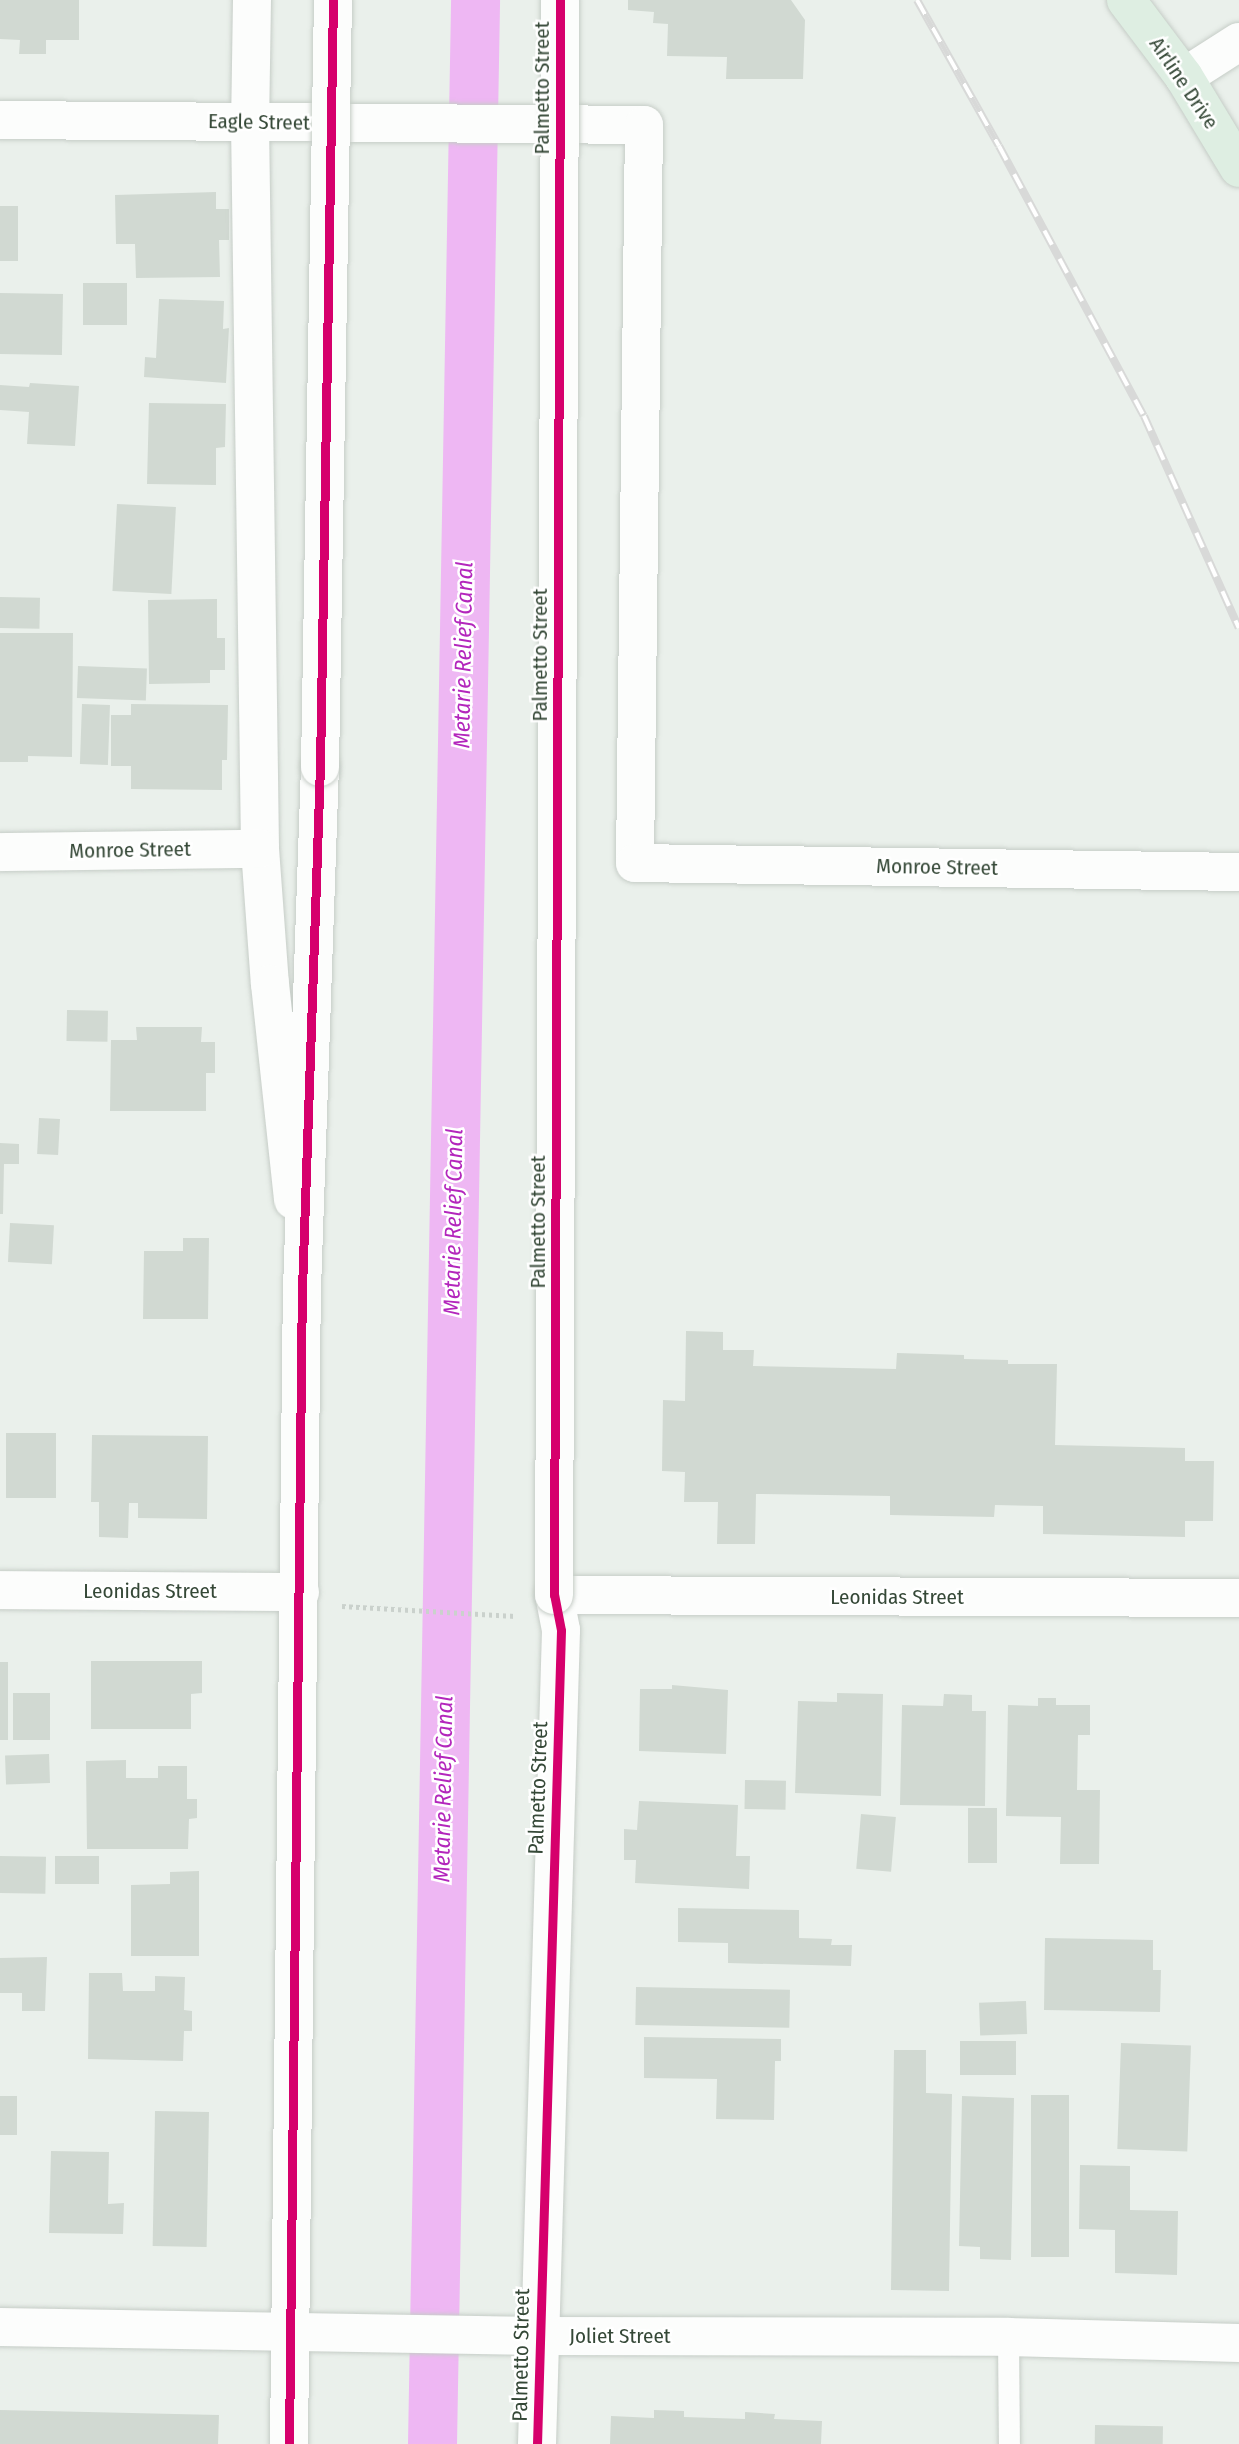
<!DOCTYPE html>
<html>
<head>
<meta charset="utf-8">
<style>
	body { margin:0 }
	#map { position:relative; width:1239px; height:2444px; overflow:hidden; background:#eaf0eb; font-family:"Fira Sans Condensed",sans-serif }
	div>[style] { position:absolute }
	.canal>* { height:49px; margin:-24.5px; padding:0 24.5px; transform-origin:24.5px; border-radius:24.5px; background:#eeb7f3 }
	.building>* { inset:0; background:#d1d9d2; transform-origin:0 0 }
	.path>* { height:4.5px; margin-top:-2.25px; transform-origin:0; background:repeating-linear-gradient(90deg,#cad1cc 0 3.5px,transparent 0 7px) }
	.roads { filter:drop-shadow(0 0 2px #c6cdc7) drop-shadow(0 0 2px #c6cdc7) }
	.service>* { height:21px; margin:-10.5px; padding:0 10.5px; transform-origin:10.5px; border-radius:10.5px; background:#fcfdfc }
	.minor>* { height:38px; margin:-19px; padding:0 19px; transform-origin:19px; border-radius:19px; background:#fcfdfc }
	.tertiary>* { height:38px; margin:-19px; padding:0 19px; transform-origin:19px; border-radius:19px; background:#fcfdfc }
	.trunk>* { height:38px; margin:-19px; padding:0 19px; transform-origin:19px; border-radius:19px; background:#deeee2 }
	.rail>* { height:8px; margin-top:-4px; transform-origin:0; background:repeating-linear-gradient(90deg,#fff 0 16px,#d8d9d8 0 32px); box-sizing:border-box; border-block:2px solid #d8d9d8 }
	.bridges { filter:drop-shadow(0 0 2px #c6cdc7) drop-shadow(0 0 2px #c6cdc7) }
	.tertiary-bridge>* { height:38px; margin:-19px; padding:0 19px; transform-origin:19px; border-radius:19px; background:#fcfdfc }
	.cycleway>* { height:9px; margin:-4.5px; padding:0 4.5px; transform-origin:4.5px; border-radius:4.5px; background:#d6006c }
	span { translate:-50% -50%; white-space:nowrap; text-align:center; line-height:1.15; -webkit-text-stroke:5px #fff; paint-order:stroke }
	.street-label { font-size:21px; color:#354837 }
	.water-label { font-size:23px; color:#b326bc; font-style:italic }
</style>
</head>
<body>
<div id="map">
	<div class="canal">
		<div style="left:432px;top:2444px;width:2444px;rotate:-88.99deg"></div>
	</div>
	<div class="building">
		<div style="clip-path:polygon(0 0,79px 0,79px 40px,46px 40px,46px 54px,19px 54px,20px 40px,0 39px)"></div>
		<div style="clip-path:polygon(628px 0,791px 0,805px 20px,803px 79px,726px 79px,727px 57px,667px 56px,668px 24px,653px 23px,654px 12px,628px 10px)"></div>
		<div style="clip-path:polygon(216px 192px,216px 209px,229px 209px,229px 240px,219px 240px,220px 277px,136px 278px,135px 244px,116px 244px,115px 195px)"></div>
		<div style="left:0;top:206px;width:18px;height:55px"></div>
		<div style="left:83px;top:283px;width:44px;height:42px"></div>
		<div style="left:0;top:293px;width:63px;height:61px;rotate:1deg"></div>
		<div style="clip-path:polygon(159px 299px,224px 301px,223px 329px,229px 328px,226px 383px,144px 377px,145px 357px,156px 358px)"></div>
		<div style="clip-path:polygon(30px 383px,79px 386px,75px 446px,27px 444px,29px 412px,0 410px,0 385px,29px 387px)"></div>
		<div style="clip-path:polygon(149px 403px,226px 404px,225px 447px,216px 448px,216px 485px,147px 484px)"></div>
		<div style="left:117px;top:504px;width:59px;height:87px;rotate:3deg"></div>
		<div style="left:0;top:597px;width:40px;height:31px;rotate:1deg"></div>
		<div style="clip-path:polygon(217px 599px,217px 638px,225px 638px,225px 670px,210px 670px,210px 683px,149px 684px,148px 600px)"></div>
		<div style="clip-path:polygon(0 633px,73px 633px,72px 757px,28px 756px,28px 762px,0 762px)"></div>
		<div style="left:78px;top:666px;width:69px;height:32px;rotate:2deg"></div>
		<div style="left:82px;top:704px;width:28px;height:60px;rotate:2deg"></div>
		<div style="clip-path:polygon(131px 704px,228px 705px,227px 760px,222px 760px,222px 790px,131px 789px,131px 766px,111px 766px,111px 715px,131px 715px)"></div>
		<div style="left:67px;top:1010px;width:41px;height:31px;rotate:1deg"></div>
		<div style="clip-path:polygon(136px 1027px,202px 1027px,201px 1042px,215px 1042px,215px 1073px,206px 1073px,206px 1111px,110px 1111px,111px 1040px,137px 1040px)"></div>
		<div style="left:39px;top:1118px;width:21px;height:36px;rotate:3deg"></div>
		<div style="clip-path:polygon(0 1143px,19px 1144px,19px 1164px,4px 1164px,3px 1214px,0 1214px)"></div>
		<div style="left:10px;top:1223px;width:44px;height:39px;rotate:3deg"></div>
		<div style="clip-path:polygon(183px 1238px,209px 1238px,208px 1319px,143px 1319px,144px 1251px,183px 1251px)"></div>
		<div style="clip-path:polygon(686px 1331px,723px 1332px,723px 1350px,754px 1350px,753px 1366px,896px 1369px,897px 1353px,964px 1355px,964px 1359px,1008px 1360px,1008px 1364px,1057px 1364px,1055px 1445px,1185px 1448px,1185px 1461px,1214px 1461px,1213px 1521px,1185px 1521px,1185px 1537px,1043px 1534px,1043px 1506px,995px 1505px,994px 1517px,890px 1515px,890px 1496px,756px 1494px,755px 1544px,717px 1544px,718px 1502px,684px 1502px,685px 1472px,662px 1471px,663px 1400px,685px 1401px)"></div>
		<div style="left:6px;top:1433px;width:50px;height:65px"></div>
		<div style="clip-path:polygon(92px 1435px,208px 1436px,207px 1519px,138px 1518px,138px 1503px,129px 1503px,128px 1538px,99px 1537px,99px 1502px,91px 1502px)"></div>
		<div style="clip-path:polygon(91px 1661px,202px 1661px,202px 1693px,191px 1694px,191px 1729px,91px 1729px)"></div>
		<div style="left:8px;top:1662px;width:78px;height:8px;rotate:90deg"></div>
		<div style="clip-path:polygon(672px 1685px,728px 1690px,726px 1754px,639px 1751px,640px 1689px,672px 1689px)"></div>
		<div style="left:13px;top:1693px;width:37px;height:47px"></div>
		<div style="clip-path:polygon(837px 1693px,883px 1694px,881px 1796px,795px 1793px,798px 1701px,837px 1702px)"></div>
		<div style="clip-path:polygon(944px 1694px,972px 1695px,972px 1711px,986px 1711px,985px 1806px,900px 1805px,902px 1705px,943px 1706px)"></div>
		<div style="clip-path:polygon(1038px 1698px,1056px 1698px,1056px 1705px,1090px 1705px,1090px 1735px,1078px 1735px,1077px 1790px,1100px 1790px,1099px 1864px,1060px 1864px,1061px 1817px,1006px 1816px,1008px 1705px,1038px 1706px)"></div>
		<div style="left:49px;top:1754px;width:29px;height:44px;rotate:88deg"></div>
		<div style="clip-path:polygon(126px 1760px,126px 1778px,158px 1778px,158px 1766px,187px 1766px,187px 1799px,197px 1799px,197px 1818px,189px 1819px,188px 1849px,87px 1849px,86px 1761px)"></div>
		<div style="left:745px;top:1780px;width:41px;height:29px;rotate:1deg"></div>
		<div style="clip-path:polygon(639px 1801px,738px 1805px,736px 1856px,750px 1856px,749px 1889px,635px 1883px,636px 1860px,624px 1860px,624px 1829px,637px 1830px)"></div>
		<div style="left:997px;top:1808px;width:55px;height:29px;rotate:90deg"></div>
		<div style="left:861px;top:1814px;width:35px;height:55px;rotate:5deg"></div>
		<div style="left:0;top:1856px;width:46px;height:37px;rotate:1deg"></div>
		<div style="left:55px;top:1856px;width:44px;height:28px"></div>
		<div style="clip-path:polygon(199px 1871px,199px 1956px,131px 1956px,131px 1885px,170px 1884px,170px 1872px)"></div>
		<div style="clip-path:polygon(678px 1908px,799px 1910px,799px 1938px,832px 1939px,831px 1945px,852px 1945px,851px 1966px,728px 1963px,728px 1943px,678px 1942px)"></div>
		<div style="clip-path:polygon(1045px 1938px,1153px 1940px,1153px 1970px,1161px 1970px,1160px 2012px,1044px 2010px)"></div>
		<div style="clip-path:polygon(47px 1957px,45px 2011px,22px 2011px,22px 1993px,0 1993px,0 1958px)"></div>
		<div style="clip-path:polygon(89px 1973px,122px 1973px,123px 1991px,155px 1991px,155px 1976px,185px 1977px,184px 2010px,192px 2011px,192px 2031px,184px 2031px,183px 2061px,88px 2059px)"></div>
		<div style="left:636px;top:1987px;width:154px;height:38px;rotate:1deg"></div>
		<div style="left:1026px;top:2001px;width:33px;height:47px;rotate:88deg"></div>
		<div style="clip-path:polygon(644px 2037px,781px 2039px,781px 2061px,775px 2061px,774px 2120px,716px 2119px,717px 2079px,644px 2078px)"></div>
		<div style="left:960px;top:2041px;width:56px;height:34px"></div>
		<div style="left:1121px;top:2043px;width:70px;height:106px;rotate:2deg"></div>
		<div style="clip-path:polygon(894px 2050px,926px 2050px,926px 2093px,952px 2094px,949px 2291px,891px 2290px)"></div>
		<div style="left:1031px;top:2095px;width:38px;height:162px"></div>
		<div style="left:0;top:2096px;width:17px;height:39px"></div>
		<div style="clip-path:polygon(962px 2096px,1014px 2098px,1011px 2260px,980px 2259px,980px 2247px,959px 2246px)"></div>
		<div style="left:155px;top:2111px;width:54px;height:135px;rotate:1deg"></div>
		<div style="clip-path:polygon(51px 2151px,109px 2152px,108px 2204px,124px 2203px,123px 2234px,49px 2233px)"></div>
		<div style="clip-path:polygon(1080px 2165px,1130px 2166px,1130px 2210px,1178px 2211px,1177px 2275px,1115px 2273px,1115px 2230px,1079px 2229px)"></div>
		<div style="clip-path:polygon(0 2410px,219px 2415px,218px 2444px,0 2444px)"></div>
		<div style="clip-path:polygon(654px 2410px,684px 2411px,684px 2417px,745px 2419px,745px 2412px,775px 2414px,774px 2419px,822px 2421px,821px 2444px,610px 2444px,611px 2416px,654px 2418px)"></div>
		<div style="left:1095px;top:2425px;width:68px;height:19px;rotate:1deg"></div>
	</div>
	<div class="path">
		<div style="left:342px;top:1606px;width:173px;rotate:3.3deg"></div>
	</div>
	<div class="roads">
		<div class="service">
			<div style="left:1008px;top:2337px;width:107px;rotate:89.5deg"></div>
		</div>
		<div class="minor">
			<div style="left:252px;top:0;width:122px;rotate:90.9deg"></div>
			<div style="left:250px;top:122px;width:727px;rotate:89.21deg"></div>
			<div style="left:260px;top:849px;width:135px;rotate:85.8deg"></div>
			<div style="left:270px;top:984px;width:217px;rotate:83.9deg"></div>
			<div style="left:0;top:120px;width:644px;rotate:0.44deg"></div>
			<div style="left:644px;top:125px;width:738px;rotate:90.7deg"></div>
			<div style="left:635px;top:863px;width:604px;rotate:0.85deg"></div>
			<div style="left:0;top:852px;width:260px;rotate:-0.7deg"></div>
			<div style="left:0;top:1590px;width:300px;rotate:0.4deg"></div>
			<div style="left:554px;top:1595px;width:685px;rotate:0.25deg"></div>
			<div style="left:0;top:2327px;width:538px;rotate:0.96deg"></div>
			<div style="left:538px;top:2336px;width:470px;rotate:0.1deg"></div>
			<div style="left:1008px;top:2337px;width:231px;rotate:1.5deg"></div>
		</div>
		<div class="tertiary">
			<div style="left:1184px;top:77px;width:65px;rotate:-32.5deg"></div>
			<div style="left:289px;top:2444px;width:1155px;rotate:-89.36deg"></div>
			<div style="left:302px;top:1289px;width:522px;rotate:-88.03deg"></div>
			<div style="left:537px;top:2444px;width:814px;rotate:-88.31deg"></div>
			<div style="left:561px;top:1630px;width:36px;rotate:-101deg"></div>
		</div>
		<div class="trunk">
			<div style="left:1126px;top:0;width:96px;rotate:53deg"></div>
			<div style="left:1184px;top:77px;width:106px;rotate:58.9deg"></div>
		</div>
	</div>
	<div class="rail">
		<div style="left:917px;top:0;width:167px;rotate:60.7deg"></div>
		<div style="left:999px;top:146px;width:306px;rotate:61.8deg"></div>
		<div style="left:1144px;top:416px;width:232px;rotate:65.9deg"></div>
	</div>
	<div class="bridges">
		<div class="tertiary-bridge">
			<div style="left:320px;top:767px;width:767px;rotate:-89.03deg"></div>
			<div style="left:554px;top:1595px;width:1595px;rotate:-89.78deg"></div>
		</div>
	</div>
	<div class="cycleway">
		<div style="left:289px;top:2444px;width:1155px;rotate:-89.36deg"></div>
		<div style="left:302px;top:1289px;width:522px;rotate:-88.03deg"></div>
		<div style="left:320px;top:767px;width:767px;rotate:-89.03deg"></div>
		<div style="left:537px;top:2444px;width:814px;rotate:-88.31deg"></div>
		<div style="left:561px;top:1630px;width:36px;rotate:-101deg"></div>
		<div style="left:554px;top:1595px;width:1595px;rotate:-89.78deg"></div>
	</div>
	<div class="street-label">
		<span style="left:1184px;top:83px;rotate:56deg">Airline Drive</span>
		<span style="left:542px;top:88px;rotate:-90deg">Palmetto Street</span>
		<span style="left:259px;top:122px;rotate:1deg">Eagle Street</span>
		<span style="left:540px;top:655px;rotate:-90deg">Palmetto Street</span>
		<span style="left:130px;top:850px;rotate:-1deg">Monroe Street</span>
		<span style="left:937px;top:867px;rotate:1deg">Monroe Street</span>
		<span style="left:538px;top:1222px;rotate:-90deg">Palmetto Street</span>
		<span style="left:150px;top:1591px">Leonidas Street</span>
		<span style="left:897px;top:1597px">Leonidas Street</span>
		<span style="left:538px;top:1788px;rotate:-88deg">Palmetto Street</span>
		<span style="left:620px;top:2336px">Joliet Street</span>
		<span style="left:521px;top:2355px;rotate:-89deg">Palmetto Street</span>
	</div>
	<div class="water-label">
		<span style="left:463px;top:655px;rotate:-89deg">Metarie Relief Canal</span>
		<span style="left:453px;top:1222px;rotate:-89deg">Metarie Relief Canal</span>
		<span style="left:443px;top:1789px;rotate:-89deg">Metarie Relief Canal</span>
	</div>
</div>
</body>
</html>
